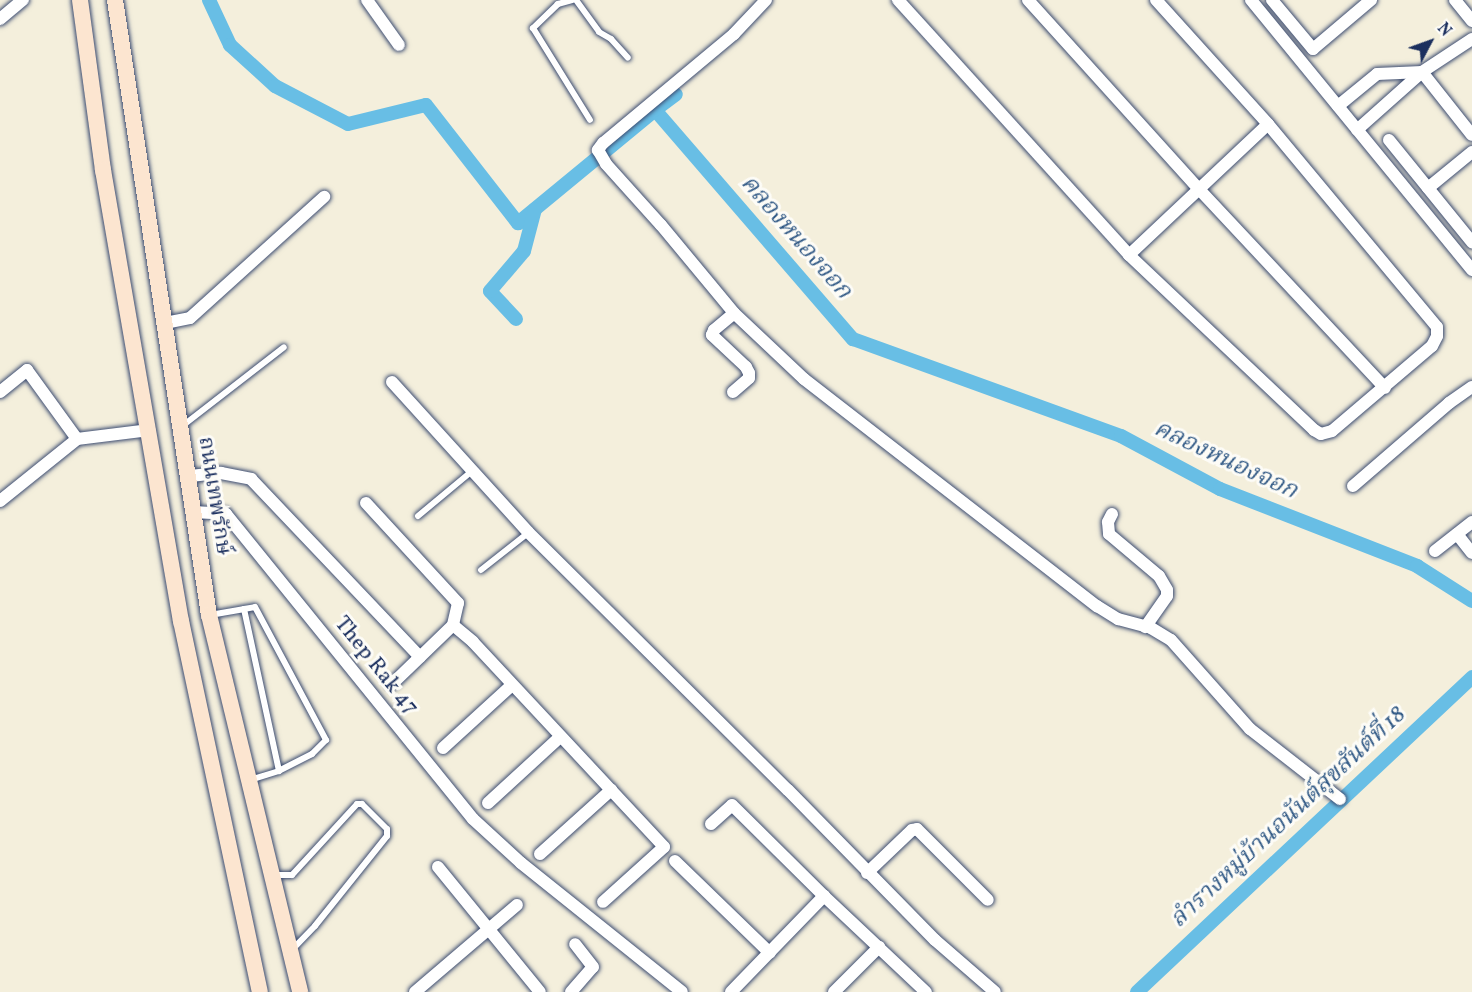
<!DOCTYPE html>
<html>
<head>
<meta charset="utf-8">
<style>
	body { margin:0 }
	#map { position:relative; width:1472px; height:992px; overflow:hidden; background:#f4efdc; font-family:Vollkorn,"Noto Serif Thai",serif }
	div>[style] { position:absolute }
	.canal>* { height:14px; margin:-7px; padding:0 7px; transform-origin:7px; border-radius:7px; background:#68bee5 }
	.roads { filter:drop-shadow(0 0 2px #3c4c71) drop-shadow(0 0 2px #3c4c71) }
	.lane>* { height:6px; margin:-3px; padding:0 3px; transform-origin:3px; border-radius:3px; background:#fff }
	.street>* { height:12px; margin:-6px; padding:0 6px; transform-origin:6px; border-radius:6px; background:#fff }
	.secondary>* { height:16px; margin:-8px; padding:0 8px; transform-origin:8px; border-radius:8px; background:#fce5d0 }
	span { translate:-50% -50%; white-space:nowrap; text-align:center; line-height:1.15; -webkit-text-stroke:6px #fdfcf7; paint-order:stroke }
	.street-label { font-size:22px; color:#1b2f5e }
	.water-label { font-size:24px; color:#325a86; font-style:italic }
	.north { position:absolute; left:1400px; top:12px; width:60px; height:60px; -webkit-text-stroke:4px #fdfcf7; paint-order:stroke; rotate:49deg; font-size:16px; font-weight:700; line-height:24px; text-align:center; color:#1b2f5e }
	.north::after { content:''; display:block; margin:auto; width:21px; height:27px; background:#1b2f5e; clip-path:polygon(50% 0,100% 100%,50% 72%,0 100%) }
</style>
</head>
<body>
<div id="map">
	<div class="canal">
		<div style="left:209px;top:0;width:50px;rotate:65deg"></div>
		<div style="left:230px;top:45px;width:61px;rotate:42.3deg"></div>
		<div style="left:275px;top:86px;width:82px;rotate:27.5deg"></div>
		<div style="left:348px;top:124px;width:80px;rotate:-13.7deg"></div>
		<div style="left:426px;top:105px;width:150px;rotate:52.1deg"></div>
		<div style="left:518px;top:223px;width:178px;rotate:-39.5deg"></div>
		<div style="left:655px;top:110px;width:303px;rotate:49.2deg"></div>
		<div style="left:853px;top:339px;width:285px;rotate:19.9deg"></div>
		<div style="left:1121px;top:436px;width:112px;rotate:28.2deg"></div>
		<div style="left:1220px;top:489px;width:212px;rotate:21.3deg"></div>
		<div style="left:1417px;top:566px;width:65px;rotate:32.5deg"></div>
		<div style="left:655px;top:110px;width:26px;rotate:-37deg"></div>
		<div style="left:516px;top:319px;width:38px;rotate:-133deg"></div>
		<div style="left:490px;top:291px;width:52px;rotate:-49.6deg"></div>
		<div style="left:524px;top:251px;width:43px;rotate:-75.3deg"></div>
		<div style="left:1137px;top:992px;width:460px;rotate:-43.2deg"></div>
	</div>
	<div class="roads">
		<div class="lane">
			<div style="left:572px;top:0;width:15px;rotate:164deg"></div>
			<div style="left:558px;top:4px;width:35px;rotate:136deg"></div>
			<div style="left:533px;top:28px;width:108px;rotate:58.2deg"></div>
			<div style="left:576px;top:0;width:39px;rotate:54deg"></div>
			<div style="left:599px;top:32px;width:14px;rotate:30deg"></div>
			<div style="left:611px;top:39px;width:25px;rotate:48deg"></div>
			<div style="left:181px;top:427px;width:130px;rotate:-37.8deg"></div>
			<div style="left:418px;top:516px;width:70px;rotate:-39.8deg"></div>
			<div style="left:481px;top:570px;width:60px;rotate:-38.2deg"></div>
			<div style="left:244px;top:609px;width:11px;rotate:-10deg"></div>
			<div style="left:255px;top:607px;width:151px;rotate:61.9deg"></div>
			<div style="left:326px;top:740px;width:20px;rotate:135deg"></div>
			<div style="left:312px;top:754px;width:37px;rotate:153deg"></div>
			<div style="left:210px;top:615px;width:35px;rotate:-10deg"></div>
			<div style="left:244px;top:609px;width:166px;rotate:77.8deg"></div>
			<div style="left:279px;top:771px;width:31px;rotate:163deg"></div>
			<div style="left:273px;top:875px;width:19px"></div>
			<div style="left:292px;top:875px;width:96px;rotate:-47.5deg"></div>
			<div style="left:357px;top:804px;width:5px"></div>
			<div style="left:362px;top:804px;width:35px;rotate:45deg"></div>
			<div style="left:387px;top:829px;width:7px;rotate:90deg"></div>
			<div style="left:387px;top:836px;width:115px;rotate:128.7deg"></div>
			<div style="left:315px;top:926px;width:35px;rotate:134deg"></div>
		</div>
		<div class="street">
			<div style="left:367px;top:0;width:55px;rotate:54.6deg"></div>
			<div style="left:766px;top:0;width:47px;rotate:133.3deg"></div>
			<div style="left:734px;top:34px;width:170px;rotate:140.2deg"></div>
			<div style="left:603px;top:143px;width:9px;rotate:126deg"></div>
			<div style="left:598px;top:150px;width:16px;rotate:60deg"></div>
			<div style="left:606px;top:164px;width:82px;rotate:48deg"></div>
			<div style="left:661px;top:225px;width:114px;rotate:50.3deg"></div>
			<div style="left:734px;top:313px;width:96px;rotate:43.3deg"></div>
			<div style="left:804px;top:379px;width:371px;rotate:37.8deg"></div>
			<div style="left:1097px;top:606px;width:25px;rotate:32deg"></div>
			<div style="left:1118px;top:619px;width:34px;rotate:15deg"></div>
			<div style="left:1151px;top:628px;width:23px;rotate:31deg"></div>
			<div style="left:1171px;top:640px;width:119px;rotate:48.4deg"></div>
			<div style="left:1250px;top:729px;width:114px;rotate:37.9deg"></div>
			<div style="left:898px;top:0;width:344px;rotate:47.8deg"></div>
			<div style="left:1129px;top:255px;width:255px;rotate:43.4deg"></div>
			<div style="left:1314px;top:430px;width:8px;rotate:30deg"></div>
			<div style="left:1321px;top:434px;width:11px;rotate:-15deg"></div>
			<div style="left:1332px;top:431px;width:131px;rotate:-40.4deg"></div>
			<div style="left:1432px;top:346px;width:11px;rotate:-63deg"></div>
			<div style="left:1437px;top:336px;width:9px;rotate:-90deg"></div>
			<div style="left:1437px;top:327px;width:264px;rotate:-129.8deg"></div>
			<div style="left:1268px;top:124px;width:167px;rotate:-132.1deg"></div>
			<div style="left:1028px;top:0;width:252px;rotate:47.9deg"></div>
			<div style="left:1197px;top:187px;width:275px;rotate:46.9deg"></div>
			<div style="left:1251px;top:0;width:349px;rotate:50.7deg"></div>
			<div style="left:1272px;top:0;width:64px;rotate:50.1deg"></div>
			<div style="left:1313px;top:49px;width:76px;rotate:-40.2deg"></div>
			<div style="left:1455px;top:0;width:27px;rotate:51deg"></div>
			<div style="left:0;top:19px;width:30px;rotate:-40deg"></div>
			<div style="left:1472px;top:39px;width:60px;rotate:146.6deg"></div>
			<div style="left:1422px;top:72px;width:80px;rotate:51.6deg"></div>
			<div style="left:1338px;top:106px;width:50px;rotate:-39.4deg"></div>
			<div style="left:1377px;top:74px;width:45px;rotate:-2.5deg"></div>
			<div style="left:1422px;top:72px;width:87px;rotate:138.3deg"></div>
			<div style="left:1389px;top:140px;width:132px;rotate:50.9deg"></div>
			<div style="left:1428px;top:188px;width:57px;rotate:-39.3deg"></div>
			<div style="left:1129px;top:255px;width:191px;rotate:-43.3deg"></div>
			<div style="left:165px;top:323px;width:25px;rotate:-11deg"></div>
			<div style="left:190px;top:318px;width:181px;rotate:-42.1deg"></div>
			<div style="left:392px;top:382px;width:202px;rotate:47.8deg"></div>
			<div style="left:528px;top:532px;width:366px;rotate:44.8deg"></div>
			<div style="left:788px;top:790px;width:210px;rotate:45.6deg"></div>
			<div style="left:935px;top:940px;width:79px;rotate:40.9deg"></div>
			<div style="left:0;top:392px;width:35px;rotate:-39deg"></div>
			<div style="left:27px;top:370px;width:85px;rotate:54.1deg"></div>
			<div style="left:733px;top:392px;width:21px;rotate:-41deg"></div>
			<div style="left:749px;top:378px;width:5px;rotate:-90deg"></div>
			<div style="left:749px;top:373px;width:7px;rotate:-117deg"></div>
			<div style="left:746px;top:367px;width:47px;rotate:-136.7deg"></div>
			<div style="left:712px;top:335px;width:5px;rotate:-68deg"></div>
			<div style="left:714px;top:330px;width:26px;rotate:-40deg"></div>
			<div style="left:190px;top:476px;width:31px;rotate:-6deg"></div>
			<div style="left:221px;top:473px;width:31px;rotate:11deg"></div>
			<div style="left:251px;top:479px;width:245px;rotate:46.5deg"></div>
			<div style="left:420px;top:657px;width:46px;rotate:-44.1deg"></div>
			<div style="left:453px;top:625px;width:26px;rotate:40deg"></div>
			<div style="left:473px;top:642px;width:280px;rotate:47deg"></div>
			<div style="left:664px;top:847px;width:82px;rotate:138deg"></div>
			<div style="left:1353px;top:486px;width:127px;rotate:-40.8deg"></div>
			<div style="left:1449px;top:403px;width:28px;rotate:-35deg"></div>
			<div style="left:0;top:501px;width:99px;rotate:-38.8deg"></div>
			<div style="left:77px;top:439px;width:73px;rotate:-7.1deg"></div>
			<div style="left:366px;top:503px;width:136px;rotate:47.4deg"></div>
			<div style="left:458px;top:603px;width:23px;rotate:103deg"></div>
			<div style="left:193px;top:512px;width:33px;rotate:3deg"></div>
			<div style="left:226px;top:514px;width:392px;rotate:51deg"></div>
			<div style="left:473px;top:819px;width:65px;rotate:42.5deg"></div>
			<div style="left:521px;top:863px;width:206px;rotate:38.7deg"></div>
			<div style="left:1112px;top:514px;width:9px;rotate:117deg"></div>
			<div style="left:1108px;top:522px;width:12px;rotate:85deg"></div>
			<div style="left:1109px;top:534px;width:65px;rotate:40deg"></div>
			<div style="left:1159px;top:576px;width:16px;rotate:60deg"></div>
			<div style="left:1167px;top:590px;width:6px;rotate:90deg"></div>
			<div style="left:1167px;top:596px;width:38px;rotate:125deg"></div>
			<div style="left:1457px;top:534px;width:24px;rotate:52deg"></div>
			<div style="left:1435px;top:551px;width:47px;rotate:-38.1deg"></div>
			<div style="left:392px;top:684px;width:39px;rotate:-44deg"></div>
			<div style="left:443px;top:748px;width:93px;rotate:-42.4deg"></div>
			<div style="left:488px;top:803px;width:98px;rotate:-42.5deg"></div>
			<div style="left:711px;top:824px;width:28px;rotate:-42deg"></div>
			<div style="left:732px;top:805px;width:129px;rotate:44.7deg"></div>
			<div style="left:540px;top:854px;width:96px;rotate:-42deg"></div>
			<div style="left:675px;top:861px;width:132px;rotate:44.1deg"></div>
			<div style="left:438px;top:867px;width:161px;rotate:50.8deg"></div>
			<div style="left:867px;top:873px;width:62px;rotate:-43.7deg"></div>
			<div style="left:912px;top:830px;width:5px;rotate:-11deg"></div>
			<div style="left:917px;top:829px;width:100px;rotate:45deg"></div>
			<div style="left:415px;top:992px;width:134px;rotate:-40.5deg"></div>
			<div style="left:571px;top:992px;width:33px;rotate:-49deg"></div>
			<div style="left:593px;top:967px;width:29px;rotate:-128deg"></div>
			<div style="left:731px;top:992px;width:134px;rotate:-45.9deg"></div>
			<div style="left:824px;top:896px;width:140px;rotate:43.3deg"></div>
			<div style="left:834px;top:992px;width:64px;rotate:-45deg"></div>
		</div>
		<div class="secondary">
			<div style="left:80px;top:0;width:172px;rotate:82.3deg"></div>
			<div style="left:103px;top:170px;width:458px;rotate:80.2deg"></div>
			<div style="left:181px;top:621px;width:379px;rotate:78deg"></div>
			<div style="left:115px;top:0;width:622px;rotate:81.31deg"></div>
			<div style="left:209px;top:615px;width:388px;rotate:76.4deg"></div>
		</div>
	</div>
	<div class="street-label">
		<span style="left:214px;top:496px;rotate:81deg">ถนนเทพรักษ์</span>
		<span style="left:376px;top:666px;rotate:51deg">Thep Rak 47</span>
	</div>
	<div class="water-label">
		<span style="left:795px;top:238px;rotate:49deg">คลองหนองจอก</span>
		<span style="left:1225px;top:461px;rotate:25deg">คลองหนองจอก</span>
		<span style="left:1289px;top:818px;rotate:-43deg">ลำรางหมู่บ้านอนันต์สุขสันต์ที่ 18</span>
	</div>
	<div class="north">N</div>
</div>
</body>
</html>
